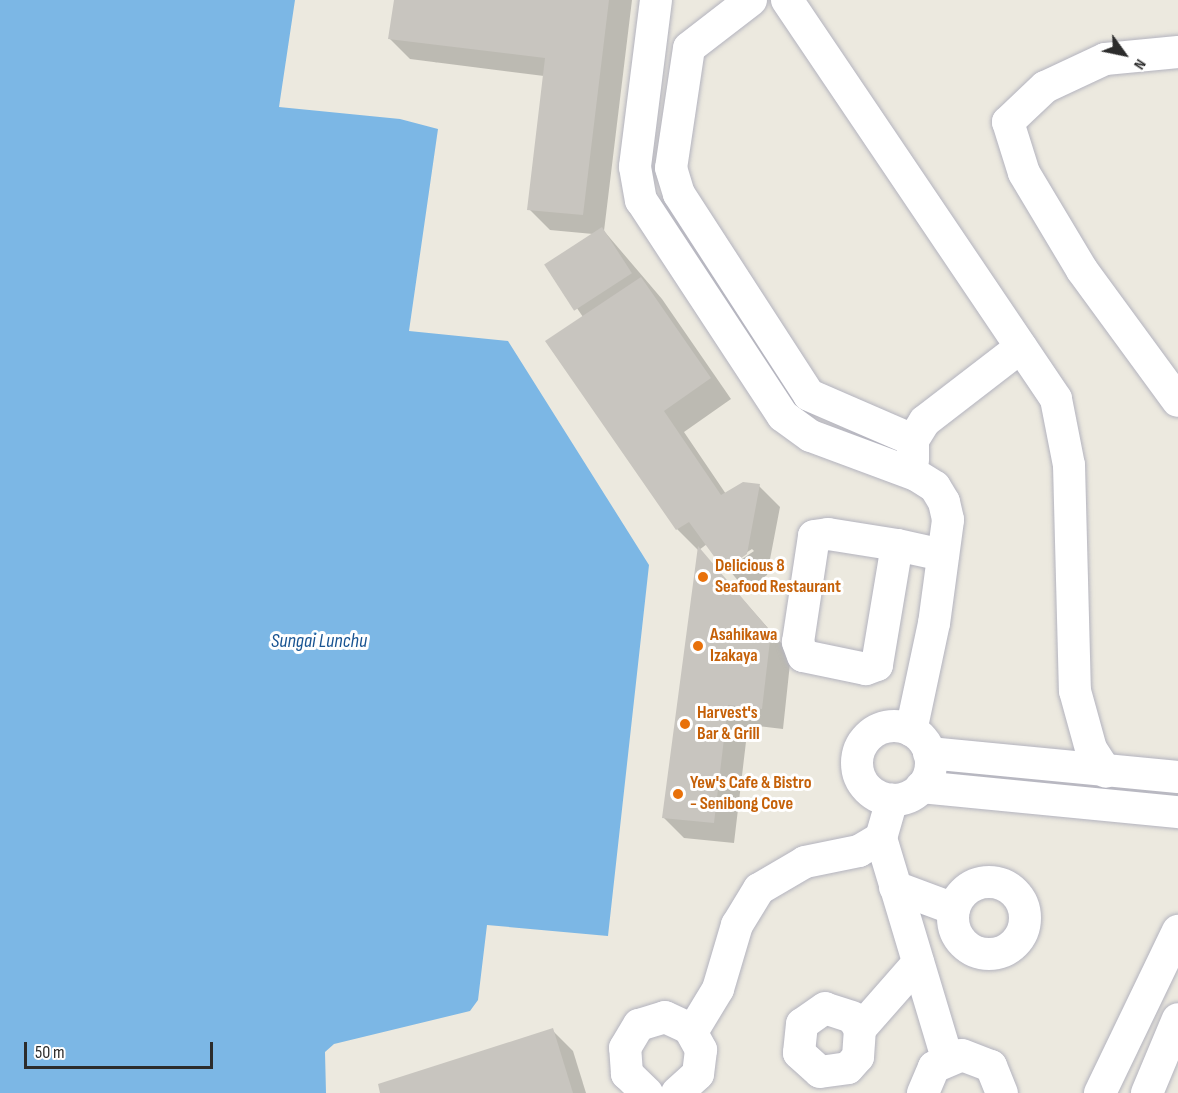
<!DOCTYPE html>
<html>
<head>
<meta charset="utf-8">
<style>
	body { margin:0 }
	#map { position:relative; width:1178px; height:1093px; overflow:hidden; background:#ece9df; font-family:"Sofia Sans Condensed",sans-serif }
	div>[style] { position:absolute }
	.water>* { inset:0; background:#7cb7e5 }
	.shadow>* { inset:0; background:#0003 }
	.building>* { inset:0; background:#c8c5bf; transform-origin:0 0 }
	.roads { filter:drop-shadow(0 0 2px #b3b3be) drop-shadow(0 0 2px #b3b3be) }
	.minor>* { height:32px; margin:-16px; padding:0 16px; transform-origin:16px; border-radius:16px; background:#fff }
	.minor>.ring { margin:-16px; padding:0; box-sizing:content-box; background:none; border:32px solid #fff; border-radius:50% }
	.dots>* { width:16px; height:16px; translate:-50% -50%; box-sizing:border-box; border:3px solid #fff; border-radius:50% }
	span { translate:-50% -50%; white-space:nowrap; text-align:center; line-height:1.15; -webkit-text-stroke:6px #fff; paint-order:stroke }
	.food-label { font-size:18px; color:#c56008; font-weight:700 }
	.left { translate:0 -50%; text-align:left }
	.water-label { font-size:20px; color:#195492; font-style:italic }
	.north { position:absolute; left:1094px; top:24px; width:60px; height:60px; -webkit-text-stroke:4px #fff; paint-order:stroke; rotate:123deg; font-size:16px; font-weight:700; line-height:24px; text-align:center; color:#2c2c2c }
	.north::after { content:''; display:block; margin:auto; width:21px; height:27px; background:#2c2c2c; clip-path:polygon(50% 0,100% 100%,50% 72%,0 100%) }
	.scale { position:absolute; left:24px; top:1042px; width:189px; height:27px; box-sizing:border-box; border:3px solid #2c2c2c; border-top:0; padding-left:8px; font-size:18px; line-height:21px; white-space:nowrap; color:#2c2c2c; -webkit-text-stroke:4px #fff; paint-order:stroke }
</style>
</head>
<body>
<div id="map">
	<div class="water">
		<div style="clip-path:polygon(0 0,295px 0,279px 107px,400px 119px,438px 129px,409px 331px,508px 341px,649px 565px,608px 936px,487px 925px,478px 1000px,470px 1011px,334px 1044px,325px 1052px,326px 1093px,0 1093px)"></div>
	</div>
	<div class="shadow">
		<div style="clip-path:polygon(evenodd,395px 0,632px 0,604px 231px,662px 299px,731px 399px,684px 432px,726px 494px,759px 486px,780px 507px,767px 575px,746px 590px,707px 544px,699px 550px,791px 654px,783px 729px,748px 725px,734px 843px,684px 838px,663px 817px,699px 551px,677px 529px,548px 342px,583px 317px,547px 264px,593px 234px,550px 230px,529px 209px,544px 76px,410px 59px,389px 38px,395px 0,752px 549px,754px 551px,726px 570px,726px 566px,752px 549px)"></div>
		<div style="clip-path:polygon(552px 1030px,573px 1051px,586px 1093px,382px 1093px)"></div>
	</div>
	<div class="building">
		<div style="clip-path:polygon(394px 0,609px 0,583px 215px,527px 210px,545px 58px,388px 39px)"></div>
		<div style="left:602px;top:227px;width:55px;height:69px;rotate:57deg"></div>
		<div style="clip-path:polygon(641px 277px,711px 378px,664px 411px,721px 495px,743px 482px,760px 484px,747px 554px,724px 570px,689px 522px,676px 530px,545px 341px)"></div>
		<div style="clip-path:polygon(698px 546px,771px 632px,762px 709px,728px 705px,714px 823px,662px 818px)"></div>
		<div style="clip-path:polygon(553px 1028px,573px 1093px,380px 1093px,378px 1084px)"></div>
	</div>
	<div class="roads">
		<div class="minor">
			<div style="left:656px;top:0;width:168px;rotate:97.2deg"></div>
			<div style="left:635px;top:167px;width:34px;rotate:80deg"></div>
			<div style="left:641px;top:200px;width:258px;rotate:56.7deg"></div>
			<div style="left:783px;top:416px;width:34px;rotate:36deg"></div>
			<div style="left:811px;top:436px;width:112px;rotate:20.4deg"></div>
			<div style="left:916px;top:475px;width:22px;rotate:32deg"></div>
			<div style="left:935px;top:487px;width:17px;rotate:59deg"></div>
			<div style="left:944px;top:502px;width:18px;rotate:77deg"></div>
			<div style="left:948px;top:520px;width:104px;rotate:97.7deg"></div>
			<div style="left:934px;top:623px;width:110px;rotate:102deg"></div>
			<div style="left:751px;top:0;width:78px;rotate:142.3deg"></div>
			<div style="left:689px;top:48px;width:121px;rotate:98.5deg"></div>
			<div style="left:671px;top:168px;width:27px;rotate:73deg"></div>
			<div style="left:679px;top:194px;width:239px;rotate:57.1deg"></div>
			<div style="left:809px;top:395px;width:113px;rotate:23.4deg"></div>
			<div style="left:787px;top:0;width:481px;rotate:56deg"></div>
			<div style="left:1056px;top:399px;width:67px;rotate:78.9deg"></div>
			<div style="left:1069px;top:465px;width:226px;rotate:88.5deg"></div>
			<div style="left:1075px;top:691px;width:60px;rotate:74.6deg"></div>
			<div style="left:1091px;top:749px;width:27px;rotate:57deg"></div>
			<div style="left:1178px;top:52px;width:73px;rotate:174.5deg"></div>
			<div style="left:1105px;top:59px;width:66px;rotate:155deg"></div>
			<div style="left:1045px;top:87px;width:51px;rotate:136.6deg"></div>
			<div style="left:1008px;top:122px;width:53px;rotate:72.6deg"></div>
			<div style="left:1024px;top:173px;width:113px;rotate:59.1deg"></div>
			<div style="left:1082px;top:270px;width:162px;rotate:53.8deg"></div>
			<div style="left:913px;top:460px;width:20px;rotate:-90deg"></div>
			<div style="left:913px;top:440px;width:22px;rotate:-58deg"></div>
			<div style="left:925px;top:421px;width:121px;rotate:-37.6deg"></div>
			<div style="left:897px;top:545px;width:122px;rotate:99.5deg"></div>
			<div style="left:877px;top:665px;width:12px;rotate:160deg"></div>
			<div style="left:866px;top:669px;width:64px;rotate:-168.3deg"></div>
			<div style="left:803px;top:656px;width:15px;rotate:-110deg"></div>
			<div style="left:798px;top:642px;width:107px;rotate:-81.4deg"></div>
			<div style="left:814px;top:536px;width:14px;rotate:-8deg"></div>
			<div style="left:828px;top:534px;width:70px;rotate:9.1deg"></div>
			<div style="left:897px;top:545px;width:47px;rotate:12.3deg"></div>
			<div class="ring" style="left:857px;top:726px;width:42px;height:42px"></div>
			<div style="left:929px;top:753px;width:250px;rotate:5.5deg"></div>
			<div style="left:921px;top:787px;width:258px;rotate:5.6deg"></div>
			<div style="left:881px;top:838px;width:230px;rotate:73.3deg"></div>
			<div class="ring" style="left:953px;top:882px;width:40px;height:40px"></div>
			<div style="left:895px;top:887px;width:63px;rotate:20.4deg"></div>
			<div style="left:860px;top:1029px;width:14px;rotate:-124deg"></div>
			<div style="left:852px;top:1017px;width:28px;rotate:-162deg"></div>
			<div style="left:825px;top:1008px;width:28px;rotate:145deg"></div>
			<div style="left:802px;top:1024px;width:29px;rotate:96deg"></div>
			<div style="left:799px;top:1053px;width:28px;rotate:42deg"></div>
			<div style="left:820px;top:1072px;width:28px;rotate:-8deg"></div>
			<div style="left:848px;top:1068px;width:15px;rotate:-48deg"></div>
			<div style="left:858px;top:1057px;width:28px;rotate:-86deg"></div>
			<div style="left:860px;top:1029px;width:88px;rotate:-48.7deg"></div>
			<div style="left:692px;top:1032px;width:50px;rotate:-58.8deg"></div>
			<div style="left:718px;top:989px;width:67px;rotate:-73.5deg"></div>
			<div style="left:737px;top:925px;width:42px;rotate:-58.6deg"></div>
			<div style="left:759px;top:889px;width:53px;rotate:-30.4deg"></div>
			<div style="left:805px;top:862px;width:55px;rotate:-11.5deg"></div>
			<div style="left:859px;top:851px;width:26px;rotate:-31deg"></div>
			<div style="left:881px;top:838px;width:40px;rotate:-74deg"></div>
			<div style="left:647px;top:1093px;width:28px;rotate:-136deg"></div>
			<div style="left:627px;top:1074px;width:26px;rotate:-94deg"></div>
			<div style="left:625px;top:1048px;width:27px;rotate:-59deg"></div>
			<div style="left:639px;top:1025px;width:27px;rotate:-17deg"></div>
			<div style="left:665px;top:1017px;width:26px;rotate:25deg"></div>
			<div style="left:689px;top:1028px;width:25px;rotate:61deg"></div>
			<div style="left:701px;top:1050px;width:24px;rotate:97deg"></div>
			<div style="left:698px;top:1074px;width:28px;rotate:138deg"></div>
			<div style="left:923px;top:1093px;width:28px;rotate:-67deg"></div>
			<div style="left:934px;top:1067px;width:30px;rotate:-23deg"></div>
			<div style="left:962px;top:1055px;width:31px;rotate:21deg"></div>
			<div style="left:991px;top:1066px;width:29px;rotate:68deg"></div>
			<div style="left:1100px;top:1093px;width:180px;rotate:-64.3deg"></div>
			<div style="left:1147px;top:1093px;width:80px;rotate:-67.3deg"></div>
		</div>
	</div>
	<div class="dots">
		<div style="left:703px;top:577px;background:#e8710a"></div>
		<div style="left:698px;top:646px;background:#e8710a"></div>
		<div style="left:685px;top:724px;background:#e8710a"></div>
		<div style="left:678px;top:794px;background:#e8710a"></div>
	</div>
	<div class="food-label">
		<span class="left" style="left:715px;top:577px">Delicious 8<br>Seafood Restaurant</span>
		<span class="left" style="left:710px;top:646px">Asahikawa<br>Izakaya</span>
		<span class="left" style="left:697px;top:724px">Harvest's<br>Bar &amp; Grill</span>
		<span class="left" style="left:690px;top:794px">Yew's Cafe &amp; Bistro<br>- Senibong Cove</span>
	</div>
	<div class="water-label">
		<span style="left:319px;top:641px">Sungai Lunchu</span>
	</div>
	<div class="north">N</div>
	<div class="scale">50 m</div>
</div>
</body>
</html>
